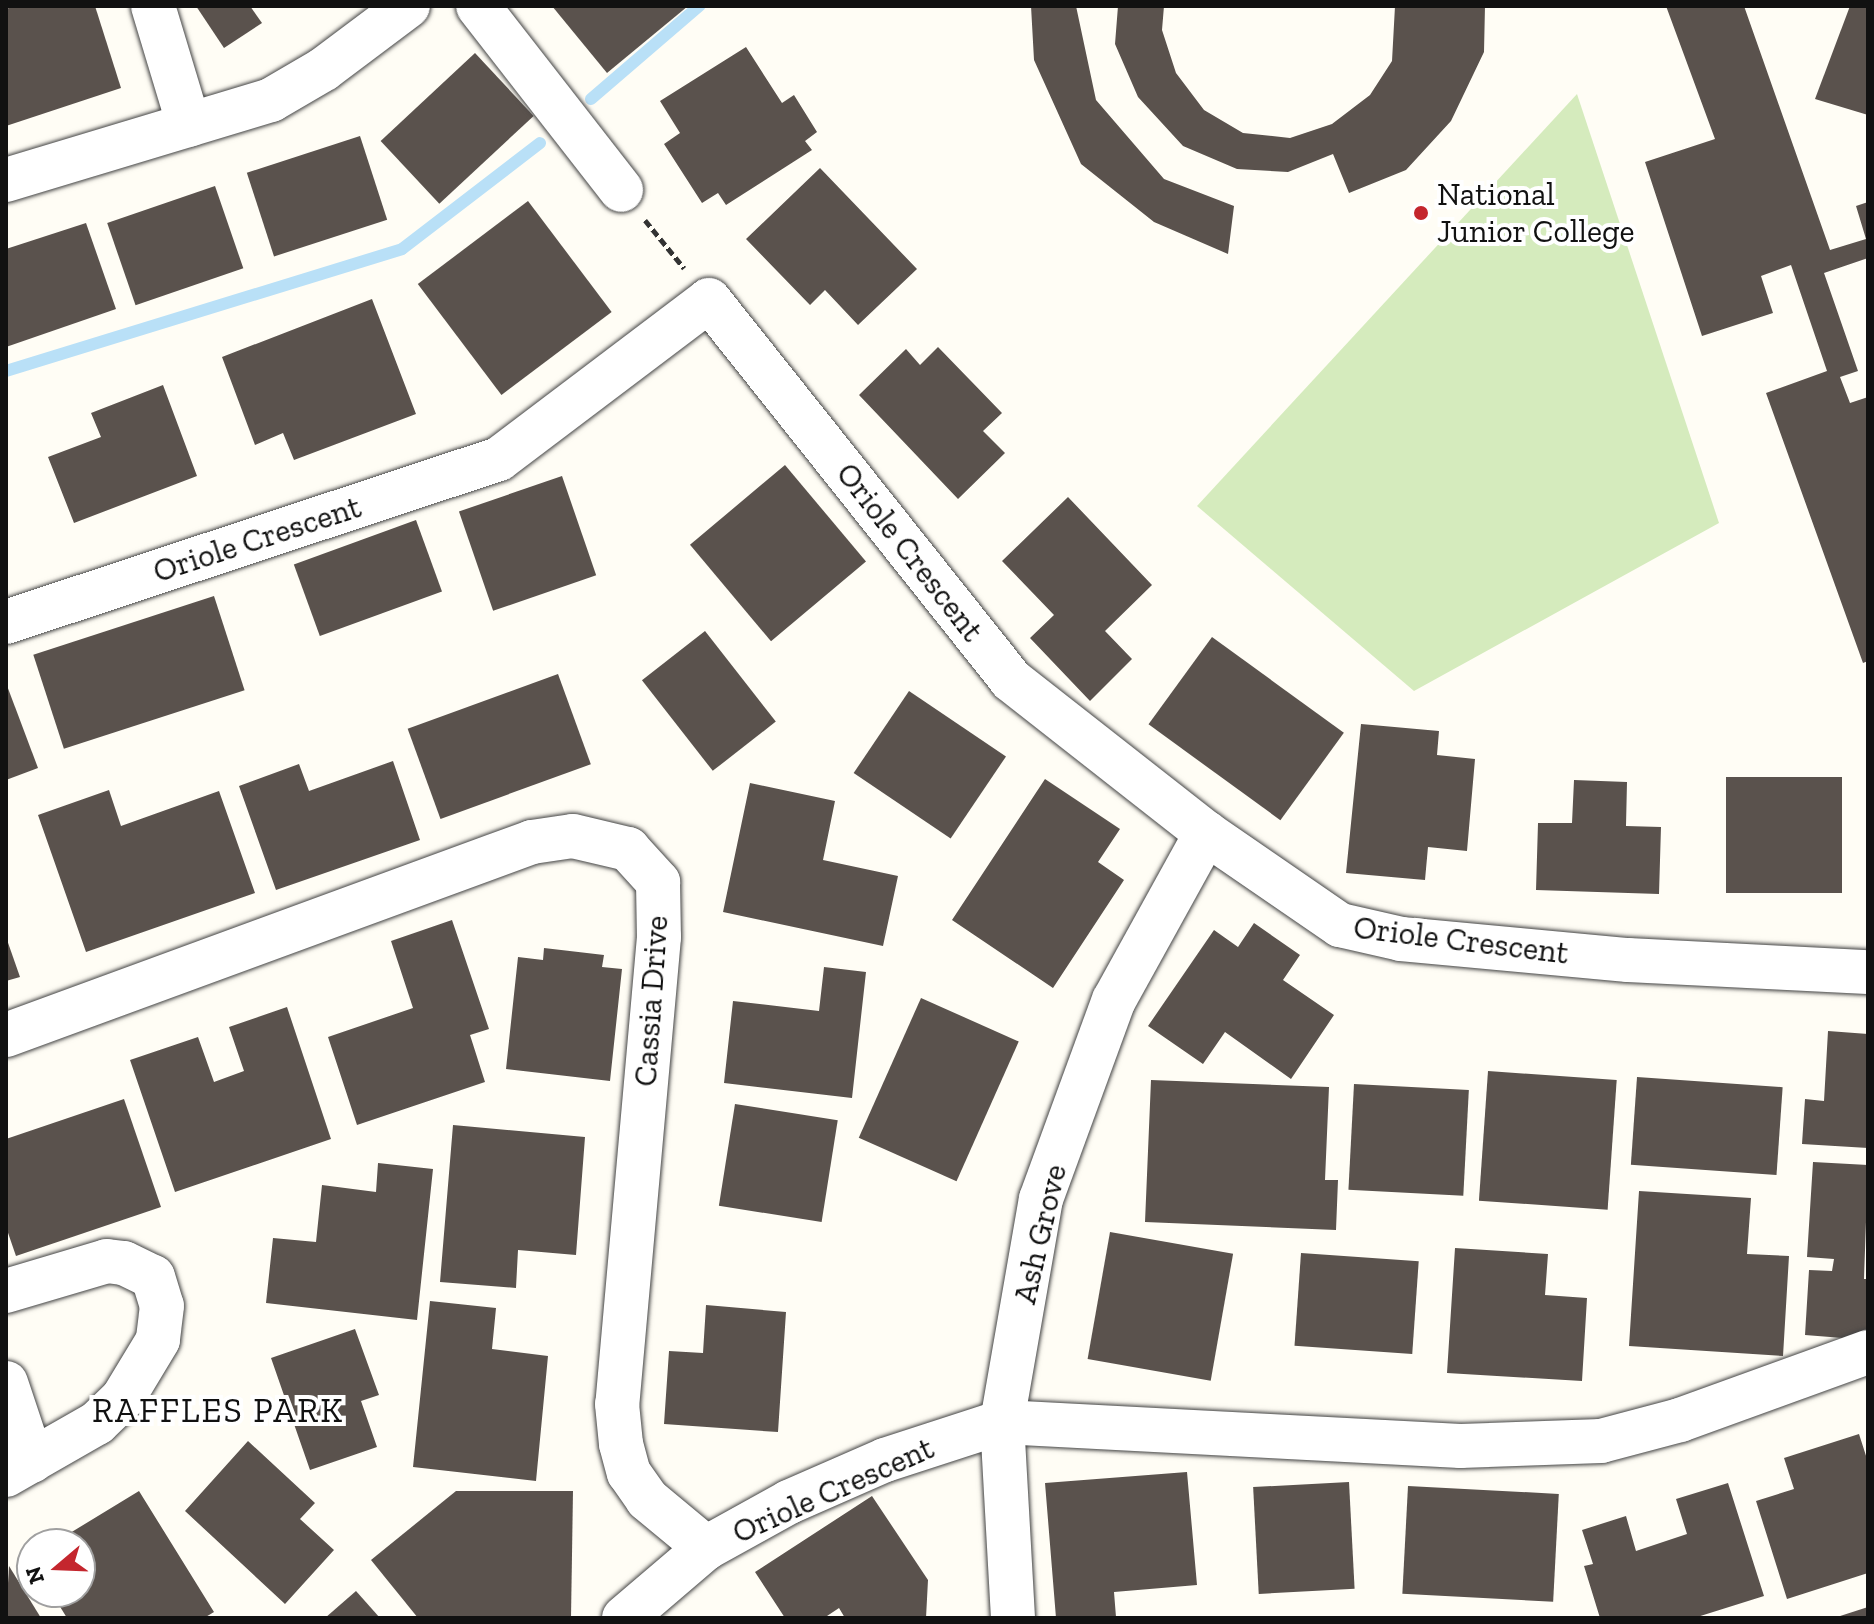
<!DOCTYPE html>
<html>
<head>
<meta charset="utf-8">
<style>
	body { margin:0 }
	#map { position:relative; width:1874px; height:1624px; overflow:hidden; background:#fffdf5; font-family:"Zilla Slab",serif }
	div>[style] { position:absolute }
	.green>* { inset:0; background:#d5ebbd }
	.stream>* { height:12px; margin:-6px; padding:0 6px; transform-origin:6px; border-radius:6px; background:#b9e0f7 }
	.building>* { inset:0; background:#5a524d; transform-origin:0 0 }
	.path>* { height:5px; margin-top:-2.5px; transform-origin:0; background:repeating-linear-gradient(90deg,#333 0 8px,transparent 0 12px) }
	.roads { filter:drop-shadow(0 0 2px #444) drop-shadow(0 0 2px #444) }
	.minor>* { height:44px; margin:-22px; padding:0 22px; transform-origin:22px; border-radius:22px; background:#fff }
	.dots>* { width:22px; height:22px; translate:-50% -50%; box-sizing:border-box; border:4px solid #fff; border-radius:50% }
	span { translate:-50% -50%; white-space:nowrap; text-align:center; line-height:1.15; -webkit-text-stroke:8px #fff; paint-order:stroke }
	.poi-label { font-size:32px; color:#111 }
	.left { translate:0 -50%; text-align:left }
	.street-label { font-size:32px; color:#111 }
	.neighbourhood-label { font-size:34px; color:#111; letter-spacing:2px }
	.frame { position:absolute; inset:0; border:8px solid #111; pointer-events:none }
	.north { position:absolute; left:16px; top:1528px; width:80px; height:80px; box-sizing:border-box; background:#fff; border:2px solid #a0a0a0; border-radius:50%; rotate:251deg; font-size:22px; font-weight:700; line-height:32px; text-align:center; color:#111 }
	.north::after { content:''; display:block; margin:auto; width:28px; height:36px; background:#c4262e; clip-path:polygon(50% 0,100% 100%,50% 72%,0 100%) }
</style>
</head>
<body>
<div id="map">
	<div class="green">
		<div style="clip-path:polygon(1577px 94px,1719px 523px,1414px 691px,1197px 506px)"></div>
	</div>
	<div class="stream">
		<div style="left:591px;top:99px;width:143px;rotate:-40.7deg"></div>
		<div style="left:6px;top:371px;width:414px;rotate:-17.1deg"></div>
		<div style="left:402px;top:249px;width:174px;rotate:-37.5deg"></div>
	</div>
	<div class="building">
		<div style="clip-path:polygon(15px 6px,95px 6px,121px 88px,6px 126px,6px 9px)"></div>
		<div style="clip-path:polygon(196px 6px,250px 6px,262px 23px,224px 48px)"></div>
		<div style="clip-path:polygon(552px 6px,688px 6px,607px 73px)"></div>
		<div style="clip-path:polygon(1031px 6px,1076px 6px,1096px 100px,1164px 179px,1234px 206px,1228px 254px,1154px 222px,1081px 164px,1034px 60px)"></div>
		<div style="clip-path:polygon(1118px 6px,1164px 6px,1162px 30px,1176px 73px,1204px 110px,1243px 133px,1290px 138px,1332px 124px,1370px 95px,1392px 61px,1395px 6px,1485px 6px,1484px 52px,1451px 121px,1406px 170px,1349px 193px,1333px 154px,1288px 172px,1237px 169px,1183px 146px,1138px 97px,1115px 44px)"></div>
		<div style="clip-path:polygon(1666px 6px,1744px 6px,1830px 250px,1866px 239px,1856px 206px,1868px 202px,1868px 258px,1824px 273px,1858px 371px,1840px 377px,1850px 403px,1868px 397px,1868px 661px,1863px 663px,1766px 393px,1827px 371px,1791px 265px,1761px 276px,1773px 313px,1702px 336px,1645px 162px,1715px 139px)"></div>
		<div style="clip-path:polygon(1850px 6px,1868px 6px,1868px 115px,1815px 99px)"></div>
		<div style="clip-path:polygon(746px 47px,782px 103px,794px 95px,817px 132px,805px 141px,812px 150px,726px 205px,718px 193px,702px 203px,664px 144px,680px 133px,660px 101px)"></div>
		<div style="left:475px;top:53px;width:86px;height:129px;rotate:47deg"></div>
		<div style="left:360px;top:136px;width:88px;height:119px;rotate:72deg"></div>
		<div style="clip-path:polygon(820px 168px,917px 269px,858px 325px,825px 290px,810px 305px,746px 239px)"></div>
		<div style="left:215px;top:186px;width:87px;height:114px;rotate:71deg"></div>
		<div style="left:528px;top:201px;width:139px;height:138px;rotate:53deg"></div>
		<div style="clip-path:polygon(86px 223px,116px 309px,6px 347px,6px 249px)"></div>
		<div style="clip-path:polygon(372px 299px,416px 414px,294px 460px,283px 433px,255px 445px,222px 357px)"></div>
		<div style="clip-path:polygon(938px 347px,1002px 413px,983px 431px,1005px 453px,958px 499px,859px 395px,906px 349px,920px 365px)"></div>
		<div style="clip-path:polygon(163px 385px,197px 476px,74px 523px,48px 457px,101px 437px,91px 413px)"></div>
		<div style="left:785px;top:465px;width:126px;height:124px;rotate:50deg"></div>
		<div style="left:562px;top:476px;width:105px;height:109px;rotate:71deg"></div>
		<div style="clip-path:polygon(1068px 497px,1152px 585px,1105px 631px,1132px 659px,1090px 701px,1030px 638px,1054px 615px,1002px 561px)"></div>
		<div style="left:416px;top:520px;width:76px;height:130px;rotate:70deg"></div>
		<div style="left:214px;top:596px;width:99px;height:190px;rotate:72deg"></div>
		<div style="left:705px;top:631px;width:115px;height:80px;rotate:52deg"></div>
		<div style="left:1212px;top:637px;width:163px;height:108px;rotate:36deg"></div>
		<div style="left:558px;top:674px;width:96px;height:160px;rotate:70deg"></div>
		<div style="clip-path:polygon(6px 683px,38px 768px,6px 780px)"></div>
		<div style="left:909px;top:691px;width:117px;height:99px;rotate:34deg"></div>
		<div style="clip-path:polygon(1361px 724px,1439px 731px,1437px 755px,1475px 759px,1467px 851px,1428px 847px,1425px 880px,1346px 873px)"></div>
		<div style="clip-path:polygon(393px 761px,420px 840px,276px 890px,239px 786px,299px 764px,309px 791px)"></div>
		<div style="left:1726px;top:777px;width:116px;height:116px"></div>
		<div style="clip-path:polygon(1045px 779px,1120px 829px,1098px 862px,1124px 880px,1053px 988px,952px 920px)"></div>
		<div style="clip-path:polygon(1574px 780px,1627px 782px,1626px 826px,1661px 827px,1659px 894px,1536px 890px,1538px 823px,1572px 823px)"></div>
		<div style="clip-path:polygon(750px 783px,835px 801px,823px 860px,898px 876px,883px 946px,723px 912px)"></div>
		<div style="clip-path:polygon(109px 790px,121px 826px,219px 791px,255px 893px,86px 952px,38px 815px)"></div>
		<div style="clip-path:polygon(452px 920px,489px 1029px,470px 1035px,485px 1082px,357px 1125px,328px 1037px,413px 1008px,391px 941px)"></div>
		<div style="clip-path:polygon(1254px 923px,1300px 955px,1283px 980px,1334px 1015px,1291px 1079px,1225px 1032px,1203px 1064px,1148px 1026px,1214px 930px,1238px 947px)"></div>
		<div style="clip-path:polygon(6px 937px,20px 977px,6px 981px)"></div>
		<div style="clip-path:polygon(544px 948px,604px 955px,602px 967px,622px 969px,610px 1081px,506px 1069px,518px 957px,543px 960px)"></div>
		<div style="clip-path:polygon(824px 967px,866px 972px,852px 1098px,724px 1083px,733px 1001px,819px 1011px)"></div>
		<div style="left:921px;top:998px;width:107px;height:153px;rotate:24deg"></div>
		<div style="clip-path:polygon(287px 1007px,331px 1139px,175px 1192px,130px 1060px,198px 1037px,214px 1082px,244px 1071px,229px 1027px)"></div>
		<div style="clip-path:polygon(1828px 1031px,1868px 1034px,1868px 1148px,1802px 1144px,1805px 1099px,1824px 1101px)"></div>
		<div style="left:1488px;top:1071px;width:129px;height:130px;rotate:4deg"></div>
		<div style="left:1637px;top:1077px;width:146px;height:88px;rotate:4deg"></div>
		<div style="clip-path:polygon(1151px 1080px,1329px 1087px,1325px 1180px,1338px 1180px,1336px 1230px,1145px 1222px)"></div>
		<div style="left:1354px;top:1084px;width:115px;height:106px;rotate:3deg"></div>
		<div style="clip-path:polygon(124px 1099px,161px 1207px,16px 1256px,6px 1227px,6px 1139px)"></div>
		<div style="left:735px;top:1104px;width:104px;height:103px;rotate:9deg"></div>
		<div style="clip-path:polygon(453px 1125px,585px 1137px,576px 1255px,518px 1250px,516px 1288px,440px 1282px)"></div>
		<div style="clip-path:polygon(1813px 1162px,1868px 1165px,1864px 1279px,1868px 1279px,1868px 1340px,1805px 1335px,1809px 1270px,1832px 1271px,1834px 1259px,1807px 1257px)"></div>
		<div style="clip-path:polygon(378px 1163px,433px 1169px,417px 1320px,266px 1303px,273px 1238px,316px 1242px,322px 1185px,376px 1192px)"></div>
		<div style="clip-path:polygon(1639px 1191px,1751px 1198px,1747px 1254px,1789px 1256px,1783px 1356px,1629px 1346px)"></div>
		<div style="left:1110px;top:1232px;width:125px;height:129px;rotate:10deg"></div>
		<div style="clip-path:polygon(1455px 1248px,1548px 1254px,1545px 1295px,1587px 1298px,1582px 1381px,1447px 1373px)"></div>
		<div style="left:1301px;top:1253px;width:118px;height:93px;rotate:4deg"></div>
		<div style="clip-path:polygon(430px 1301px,496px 1308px,492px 1349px,548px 1356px,536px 1481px,413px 1467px)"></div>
		<div style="clip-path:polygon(706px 1305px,786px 1312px,778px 1432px,664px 1424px,669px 1351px,703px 1353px)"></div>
		<div style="clip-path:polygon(355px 1329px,379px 1395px,361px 1401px,377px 1447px,310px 1470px,271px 1358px)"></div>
		<div style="clip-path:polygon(1859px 1434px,1868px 1462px,1868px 1573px,1787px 1599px,1756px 1501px,1794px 1489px,1784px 1458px)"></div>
		<div style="clip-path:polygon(248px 1441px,315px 1503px,300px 1519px,334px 1550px,285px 1604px,185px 1511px)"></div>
		<div style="clip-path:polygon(1187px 1472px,1197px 1585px,1114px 1592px,1116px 1617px,1056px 1618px,1045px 1483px)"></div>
		<div style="left:1349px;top:1482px;width:107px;height:96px;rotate:87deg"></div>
		<div style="clip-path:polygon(1728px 1483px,1764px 1596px,1694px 1618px,1600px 1618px,1584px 1566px,1593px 1564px,1582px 1530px,1626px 1516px,1636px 1551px,1687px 1534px,1676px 1499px)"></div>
		<div style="left:1408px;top:1486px;width:151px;height:108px;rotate:3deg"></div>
		<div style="clip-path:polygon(139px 1491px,214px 1612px,204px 1618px,67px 1618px,51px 1592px,80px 1592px,80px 1544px,52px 1544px)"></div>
		<div style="clip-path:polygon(456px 1491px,573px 1491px,571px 1618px,418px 1618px,371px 1560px)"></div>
		<div style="clip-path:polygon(872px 1496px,928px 1580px,926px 1618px,845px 1618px,839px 1608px,824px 1618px,785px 1618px,755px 1572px)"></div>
		<div style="clip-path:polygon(9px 1566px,41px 1618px,6px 1618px)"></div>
		<div style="clip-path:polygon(356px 1591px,380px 1618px,325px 1618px)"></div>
		<div style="clip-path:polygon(1868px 1607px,1868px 1618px,1837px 1618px,1837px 1617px)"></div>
	</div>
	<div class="path">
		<div style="left:645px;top:220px;width:62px;rotate:50.9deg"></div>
	</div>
	<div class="roads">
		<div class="minor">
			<div style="left:153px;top:6px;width:124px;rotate:73.2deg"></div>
			<div style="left:478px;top:6px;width:233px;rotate:52.1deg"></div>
			<div style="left:6px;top:180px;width:277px;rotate:-16.8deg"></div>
			<div style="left:271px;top:100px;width:61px;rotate:-30.3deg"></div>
			<div style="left:324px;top:69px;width:105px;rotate:-36.9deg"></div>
			<div style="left:6px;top:622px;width:519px;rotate:-18.3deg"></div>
			<div style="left:499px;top:459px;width:263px;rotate:-37.1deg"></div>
			<div style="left:709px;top:300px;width:485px;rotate:51.5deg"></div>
			<div style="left:1011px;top:680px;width:248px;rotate:38.1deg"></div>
			<div style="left:1206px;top:833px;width:163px;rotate:34.5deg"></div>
			<div style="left:1340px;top:925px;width:63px;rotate:12.9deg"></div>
			<div style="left:1401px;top:939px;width:228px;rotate:5.3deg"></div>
			<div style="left:1628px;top:960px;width:240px;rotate:2.9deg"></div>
			<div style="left:6px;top:1035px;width:560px;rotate:-20.15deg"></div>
			<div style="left:532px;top:842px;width:41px;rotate:-8.3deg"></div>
			<div style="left:573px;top:836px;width:57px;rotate:13.3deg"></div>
			<div style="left:628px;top:849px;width:45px;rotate:47.7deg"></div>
			<div style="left:658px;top:882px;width:55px;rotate:89deg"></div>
			<div style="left:659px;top:937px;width:469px;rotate:95.1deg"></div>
			<div style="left:617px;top:1404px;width:40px;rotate:84.3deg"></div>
			<div style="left:621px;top:1444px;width:30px;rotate:75deg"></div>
			<div style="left:629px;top:1473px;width:32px;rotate:55deg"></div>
			<div style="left:647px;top:1499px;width:77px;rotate:39.7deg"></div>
			<div style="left:6px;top:1291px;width:105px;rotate:-16.5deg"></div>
			<div style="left:107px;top:1261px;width:17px;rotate:7deg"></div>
			<div style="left:124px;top:1263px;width:32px;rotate:26deg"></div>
			<div style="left:153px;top:1277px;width:30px;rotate:73deg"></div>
			<div style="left:162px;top:1306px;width:34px;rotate:97deg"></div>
			<div style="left:158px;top:1340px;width:68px;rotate:121.1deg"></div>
			<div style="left:123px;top:1398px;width:36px;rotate:136deg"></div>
			<div style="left:97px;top:1423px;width:105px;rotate:150.3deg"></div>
			<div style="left:6px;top:1383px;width:82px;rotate:71.6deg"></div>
			<div style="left:624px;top:1618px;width:108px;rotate:-40.5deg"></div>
			<div style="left:706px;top:1548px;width:95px;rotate:-29deg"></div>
			<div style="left:789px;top:1502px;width:105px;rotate:-23.6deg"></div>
			<div style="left:885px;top:1460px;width:123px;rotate:-18deg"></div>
			<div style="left:1002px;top:1422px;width:459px;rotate:3deg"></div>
			<div style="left:1460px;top:1446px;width:141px;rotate:-2deg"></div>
			<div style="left:1601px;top:1441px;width:82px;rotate:-14.9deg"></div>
			<div style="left:1680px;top:1420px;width:200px;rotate:-19.9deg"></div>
			<div style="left:1013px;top:1618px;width:196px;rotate:-93.2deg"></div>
			<div style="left:1002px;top:1422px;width:226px;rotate:-80.1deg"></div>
			<div style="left:1041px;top:1199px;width:212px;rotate:-69.9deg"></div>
			<div style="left:1114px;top:1000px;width:191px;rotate:-61.1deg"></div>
		</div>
	</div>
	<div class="dots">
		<div style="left:1421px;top:213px;background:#c4262e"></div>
	</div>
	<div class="poi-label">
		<span class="left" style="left:1437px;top:213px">National<br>Junior College</span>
	</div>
	<div class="street-label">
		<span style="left:257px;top:539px;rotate:-18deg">Oriole Crescent</span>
		<span style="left:910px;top:552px;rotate:52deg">Oriole Crescent</span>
		<span style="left:1461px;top:940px;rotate:7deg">Oriole Crescent</span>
		<span style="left:651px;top:1001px;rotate:-86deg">Cassia Drive</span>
		<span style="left:1040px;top:1234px;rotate:-77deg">Ash Grove</span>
		<span style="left:833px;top:1490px;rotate:-24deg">Oriole Crescent</span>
	</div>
	<div class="neighbourhood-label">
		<span style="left:218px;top:1411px">RAFFLES PARK</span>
	</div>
	<div class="frame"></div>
	<div class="north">N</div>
</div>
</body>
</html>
